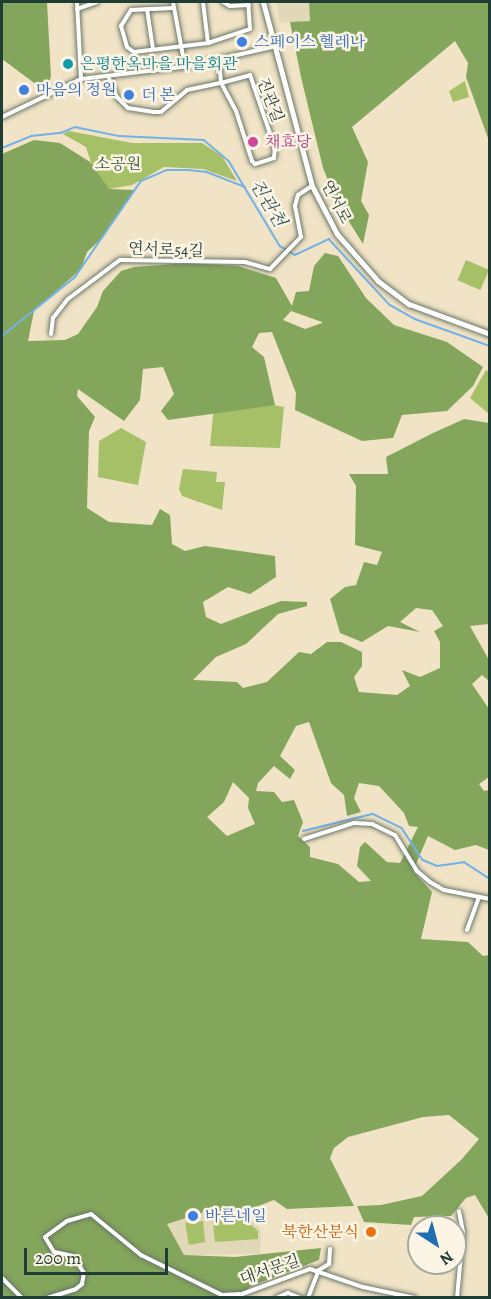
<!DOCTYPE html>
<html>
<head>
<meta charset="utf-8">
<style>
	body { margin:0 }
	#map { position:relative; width:491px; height:1299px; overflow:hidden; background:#f1e3c6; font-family:Alegreya,"Noto Serif KR",serif }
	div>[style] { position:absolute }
	.built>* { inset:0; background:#e0d8b7 }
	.green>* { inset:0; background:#a5c067; transform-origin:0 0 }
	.forest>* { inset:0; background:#84a65c }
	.stream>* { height:1.5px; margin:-0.75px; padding:0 0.75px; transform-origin:0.75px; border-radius:0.75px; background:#73b1e6 }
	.roads { filter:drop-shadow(0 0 2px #687767) drop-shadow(0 0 2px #687767) }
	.minor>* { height:4px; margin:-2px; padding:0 2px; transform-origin:2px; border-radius:2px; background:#fff }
	.secondary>* { height:5px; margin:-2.5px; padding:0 2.5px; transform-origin:2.5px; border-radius:2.5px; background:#fff }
	.dots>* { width:16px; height:16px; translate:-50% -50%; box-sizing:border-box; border:3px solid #fcf5e5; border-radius:50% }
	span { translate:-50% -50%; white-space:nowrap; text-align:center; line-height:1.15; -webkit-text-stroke:5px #fcf5e5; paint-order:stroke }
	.shop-label { font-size:16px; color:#366cbe }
	.left { translate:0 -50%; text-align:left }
	.culture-label { font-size:16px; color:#0d838f }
	.street-label { font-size:16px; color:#1f3d34 }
	.hotel-label { font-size:16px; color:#b23c85 }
	.park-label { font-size:16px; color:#405e41 }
	.food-label { font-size:16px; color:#c56008 }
	.right { translate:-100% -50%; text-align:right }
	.water-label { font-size:18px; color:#345a60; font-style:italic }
	.frame { position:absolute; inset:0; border:3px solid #1f3d34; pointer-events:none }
	.north { position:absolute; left:407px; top:1215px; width:60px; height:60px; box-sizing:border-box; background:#fcf5e5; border:2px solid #a4ab9e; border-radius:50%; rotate:144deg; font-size:16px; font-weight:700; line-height:24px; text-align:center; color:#1f3d34 }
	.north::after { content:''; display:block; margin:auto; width:21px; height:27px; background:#1f6fb2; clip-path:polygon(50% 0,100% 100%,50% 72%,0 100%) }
	.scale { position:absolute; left:24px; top:1248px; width:144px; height:27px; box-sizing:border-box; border:3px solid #1f3d34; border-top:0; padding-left:8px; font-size:18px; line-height:21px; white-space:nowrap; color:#1f3d34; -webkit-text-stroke:4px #fcf5e5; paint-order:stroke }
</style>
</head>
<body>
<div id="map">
	<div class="built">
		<div style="clip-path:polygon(276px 2px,309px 2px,310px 21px,280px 23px)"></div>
		<div style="clip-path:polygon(208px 1211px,246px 1211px,261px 1230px,260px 1254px,184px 1255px,167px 1224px)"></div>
	</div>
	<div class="green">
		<div style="clip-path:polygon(465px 81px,469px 97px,453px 102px,449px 91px)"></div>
		<div style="clip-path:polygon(69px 131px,132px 143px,202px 143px,222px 156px,237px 181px,203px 169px,164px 167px,132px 185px,109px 189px,94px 172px,86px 147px,63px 134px)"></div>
		<div style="left:466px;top:260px;width:25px;height:22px;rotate:23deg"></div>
		<div style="clip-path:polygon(486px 370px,489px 372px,489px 414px,470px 398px)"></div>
		<div style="clip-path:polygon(262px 403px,284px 407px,280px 448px,210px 446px,214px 405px)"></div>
		<div style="clip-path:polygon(121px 428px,146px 442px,138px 485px,98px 477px,99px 441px)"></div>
		<div style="clip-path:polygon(183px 469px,217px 472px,216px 482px,225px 482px,222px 510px,182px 496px,179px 489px)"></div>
		<div style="clip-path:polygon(212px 1214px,244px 1218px,258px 1231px,258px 1239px,215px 1242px)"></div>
		<div style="clip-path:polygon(203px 1221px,205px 1242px,189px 1245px,185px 1223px)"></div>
	</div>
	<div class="forest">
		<div style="clip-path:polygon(2px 2px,47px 2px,51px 77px,45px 91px,2px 59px)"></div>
		<div style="clip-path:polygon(309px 2px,489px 2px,489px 141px,466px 77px,468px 63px,455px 41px,352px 127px,368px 162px,361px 201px,369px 215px,363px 244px,338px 204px,323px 168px,301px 77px,290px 22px,310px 21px)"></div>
		<div style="clip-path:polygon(evenodd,34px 140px,60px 143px,90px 162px,109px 189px,134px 190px,100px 240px,87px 252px,81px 269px,34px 311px,28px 341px,65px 340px,78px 334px,97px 307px,103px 291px,121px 271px,134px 267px,188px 263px,238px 266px,276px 278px,292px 306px,296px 292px,309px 291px,314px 266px,325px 253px,338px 256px,366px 298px,394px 325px,447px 342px,483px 367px,473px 386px,447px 411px,402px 415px,393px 438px,362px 441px,295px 410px,296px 393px,272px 332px,259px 333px,252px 347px,264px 357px,275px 405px,168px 420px,161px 411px,174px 394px,163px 367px,143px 369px,140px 400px,124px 421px,78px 389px,77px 396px,95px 417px,89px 431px,87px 508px,109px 522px,152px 525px,160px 509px,170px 515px,172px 544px,185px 551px,205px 546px,275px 556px,276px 577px,250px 594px,228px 587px,203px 602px,206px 617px,221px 624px,281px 601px,307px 602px,307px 606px,278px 614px,246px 644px,216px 657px,193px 680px,237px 682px,243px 688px,267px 682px,299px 652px,311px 654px,327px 642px,341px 642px,362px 652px,362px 666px,354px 677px,359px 692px,397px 695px,410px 686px,402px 670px,420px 677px,440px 668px,440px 642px,434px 631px,443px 626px,432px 610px,416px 608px,400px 622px,420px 632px,388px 626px,362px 642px,340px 633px,330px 599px,345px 587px,356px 585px,364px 562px,377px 565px,382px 552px,355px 545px,356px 486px,349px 474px,388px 474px,386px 457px,431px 434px,464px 419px,489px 423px,489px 624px,470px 626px,489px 660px,489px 681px,482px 675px,472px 684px,489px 709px,489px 777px,479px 784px,484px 791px,489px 790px,489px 850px,476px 845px,455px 850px,428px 836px,413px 871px,432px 892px,421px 939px,468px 942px,483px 956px,489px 955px,490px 1220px,475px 1195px,466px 1198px,451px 1216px,414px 1217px,411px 1225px,364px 1222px,357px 1206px,381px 1205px,422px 1196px,462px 1159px,479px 1139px,449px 1115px,423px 1117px,348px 1137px,334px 1148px,330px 1158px,354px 1206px,287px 1209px,274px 1200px,246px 1211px,208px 1211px,167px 1224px,184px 1255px,235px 1257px,321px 1248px,319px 1260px,251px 1286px,241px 1297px,2px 1298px,2px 154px,34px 140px,291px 311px,322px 322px,322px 323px,305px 329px,283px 320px,291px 311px,34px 140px,309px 722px,331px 783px,344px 795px,347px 816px,361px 812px,354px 798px,359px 783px,379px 786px,404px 813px,409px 826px,418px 827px,400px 863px,387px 862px,365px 842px,360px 847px,357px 866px,371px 881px,359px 882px,338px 864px,310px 857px,310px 847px,298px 836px,303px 822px,294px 800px,282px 802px,274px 792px,256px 791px,258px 783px,274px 766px,290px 779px,295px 770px,280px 756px,296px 726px,309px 722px,34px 140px,233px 782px,249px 798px,248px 808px,255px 824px,227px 836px,207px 817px,224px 802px,233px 782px)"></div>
	</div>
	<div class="stream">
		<div style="left:2px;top:148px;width:31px;rotate:-22deg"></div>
		<div style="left:31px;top:136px;width:30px;rotate:-6deg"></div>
		<div style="left:61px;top:133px;width:15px;rotate:-23deg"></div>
		<div style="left:75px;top:127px;width:45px;rotate:11.6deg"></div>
		<div style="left:119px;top:136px;width:85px;rotate:2.7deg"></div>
		<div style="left:204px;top:140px;width:33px;rotate:40deg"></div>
		<div style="left:229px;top:161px;width:99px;rotate:59deg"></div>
		<div style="left:280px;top:246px;width:17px;rotate:31deg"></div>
		<div style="left:295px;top:255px;width:38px;rotate:-25deg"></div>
		<div style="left:329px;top:239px;width:90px;rotate:47.3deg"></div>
		<div style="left:390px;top:305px;width:29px;rotate:29deg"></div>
		<div style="left:415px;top:319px;width:80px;rotate:19.8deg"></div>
		<div style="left:2px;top:336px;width:94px;rotate:-38.9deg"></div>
		<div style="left:75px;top:277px;width:116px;rotate:-55.5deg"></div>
		<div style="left:141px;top:181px;width:28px;rotate:-23deg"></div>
		<div style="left:167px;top:170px;width:21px"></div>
		<div style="left:188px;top:170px;width:19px;rotate:6deg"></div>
		<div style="left:207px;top:172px;width:41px;rotate:21.5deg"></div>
		<div style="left:303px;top:831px;width:72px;rotate:-13.7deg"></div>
		<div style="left:373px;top:814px;width:32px;rotate:26deg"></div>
		<div style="left:402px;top:828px;width:38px;rotate:57deg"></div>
		<div style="left:423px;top:860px;width:15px;rotate:23deg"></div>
		<div style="left:437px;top:866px;width:27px;rotate:-8deg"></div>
		<div style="left:464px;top:862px;width:31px;rotate:33deg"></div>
	</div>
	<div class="roads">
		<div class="minor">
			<div style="left:77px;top:2px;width:77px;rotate:87deg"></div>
			<div style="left:173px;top:2px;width:66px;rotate:79.5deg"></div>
			<div style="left:203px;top:2px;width:41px;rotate:83deg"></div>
			<div style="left:223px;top:2px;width:8px;rotate:30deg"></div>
			<div style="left:230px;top:6px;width:19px;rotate:-3deg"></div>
			<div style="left:173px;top:8px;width:42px;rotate:177.3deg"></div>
			<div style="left:131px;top:10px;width:19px;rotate:122deg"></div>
			<div style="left:121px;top:26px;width:22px;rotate:74deg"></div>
			<div style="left:127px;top:47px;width:9px;rotate:36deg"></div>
			<div style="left:134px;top:52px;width:75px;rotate:-6.9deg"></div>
			<div style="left:208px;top:43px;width:44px;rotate:-18.4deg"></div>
			<div style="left:250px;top:29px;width:27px;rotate:-94deg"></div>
			<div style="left:77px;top:9px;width:21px;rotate:-19deg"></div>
			<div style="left:147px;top:9px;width:40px;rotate:81.5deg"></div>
			<div style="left:108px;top:76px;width:23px;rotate:67deg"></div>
			<div style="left:117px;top:97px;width:16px;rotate:45deg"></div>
			<div style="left:128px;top:108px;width:26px;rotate:9deg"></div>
			<div style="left:154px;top:112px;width:7px"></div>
			<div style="left:161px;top:112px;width:34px;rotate:-40deg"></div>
			<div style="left:187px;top:90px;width:35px;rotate:-12deg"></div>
			<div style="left:221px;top:83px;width:30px;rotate:-15deg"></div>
			<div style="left:250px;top:75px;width:77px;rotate:71.1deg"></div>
			<div style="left:275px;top:148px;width:10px;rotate:96deg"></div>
			<div style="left:274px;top:158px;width:20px;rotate:162deg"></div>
			<div style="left:255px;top:164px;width:4px;rotate:-135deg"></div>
			<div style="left:252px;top:161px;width:52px;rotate:-107.7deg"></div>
			<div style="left:236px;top:111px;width:32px;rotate:-118deg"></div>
			<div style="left:221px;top:83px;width:23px;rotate:-95deg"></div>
			<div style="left:2px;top:117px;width:88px;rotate:-25.7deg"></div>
			<div style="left:81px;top:79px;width:109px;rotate:-6.9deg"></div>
			<div style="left:189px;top:66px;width:85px;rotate:-12.9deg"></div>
			<div style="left:51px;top:334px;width:16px;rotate:-83deg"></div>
			<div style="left:53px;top:318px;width:24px;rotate:-52deg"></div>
			<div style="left:68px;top:299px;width:65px;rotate:-36.9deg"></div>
			<div style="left:120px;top:260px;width:125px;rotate:0.9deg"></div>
			<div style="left:245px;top:262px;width:26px;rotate:16deg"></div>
			<div style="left:270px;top:269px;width:45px;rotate:-45.9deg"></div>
			<div style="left:301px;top:237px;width:32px;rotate:-101deg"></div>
			<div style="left:295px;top:206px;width:11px;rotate:-75deg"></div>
			<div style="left:298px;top:195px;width:17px;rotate:-33deg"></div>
			<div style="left:304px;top:839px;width:52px;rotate:-17.7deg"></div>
			<div style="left:354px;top:823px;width:18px;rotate:3deg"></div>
			<div style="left:372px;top:824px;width:25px;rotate:26deg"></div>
			<div style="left:395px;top:835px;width:42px;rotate:58.6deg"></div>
			<div style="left:417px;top:871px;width:17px;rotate:40deg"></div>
			<div style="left:430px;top:882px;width:16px;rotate:30deg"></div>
			<div style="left:444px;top:890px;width:47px;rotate:11.1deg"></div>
			<div style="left:467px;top:930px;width:35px;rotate:-70deg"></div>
			<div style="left:2px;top:1278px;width:28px;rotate:45deg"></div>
			<div style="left:47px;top:1298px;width:30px;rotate:-17deg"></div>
			<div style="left:76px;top:1289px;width:8px;rotate:-40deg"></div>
			<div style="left:82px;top:1284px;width:11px;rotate:-80deg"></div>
			<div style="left:84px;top:1273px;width:20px;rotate:-123deg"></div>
			<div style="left:73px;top:1256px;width:19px;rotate:-168deg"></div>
			<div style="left:54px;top:1252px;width:17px;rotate:-121deg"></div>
			<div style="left:45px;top:1237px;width:27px;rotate:-36deg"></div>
			<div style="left:67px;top:1221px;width:25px;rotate:-16deg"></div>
			<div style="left:91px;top:1214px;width:65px;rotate:39.4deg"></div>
			<div style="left:141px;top:1255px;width:90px;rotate:26.3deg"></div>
			<div style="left:222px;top:1295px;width:20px;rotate:-3deg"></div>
			<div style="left:242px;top:1294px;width:72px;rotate:-20.2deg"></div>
			<div style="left:310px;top:1269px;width:56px;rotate:18.8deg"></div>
			<div style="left:363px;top:1287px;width:53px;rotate:11.9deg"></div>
			<div style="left:276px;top:1298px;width:13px;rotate:-23deg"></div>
			<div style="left:288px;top:1293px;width:14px;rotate:21deg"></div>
			<div style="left:308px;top:1298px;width:30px;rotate:-69deg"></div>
			<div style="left:319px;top:1270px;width:12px;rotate:-31deg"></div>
			<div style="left:329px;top:1264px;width:15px;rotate:-86deg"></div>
			<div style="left:457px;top:1298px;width:66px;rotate:-84.8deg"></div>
			<div style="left:463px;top:1232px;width:21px;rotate:-101deg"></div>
		</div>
		<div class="secondary">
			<div style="left:263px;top:2px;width:190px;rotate:75.1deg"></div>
			<div style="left:312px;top:186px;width:54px;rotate:62.5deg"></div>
			<div style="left:337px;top:234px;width:62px;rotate:48.9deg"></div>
			<div style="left:378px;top:281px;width:39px;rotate:37deg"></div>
			<div style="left:409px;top:304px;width:86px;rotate:20.3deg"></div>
		</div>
	</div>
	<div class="dots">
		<div style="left:242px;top:42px;background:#3f7fe0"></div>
		<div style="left:68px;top:64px;background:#0f9aa8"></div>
		<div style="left:24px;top:90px;background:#3f7fe0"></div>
		<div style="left:129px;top:95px;background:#3f7fe0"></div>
		<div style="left:253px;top:142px;background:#d1479c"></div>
		<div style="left:193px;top:1216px;background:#3f7fe0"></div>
		<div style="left:371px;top:1232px;background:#e8710a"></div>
	</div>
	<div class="shop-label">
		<span class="left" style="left:254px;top:42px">스페이스 헬레나</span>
		<span class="left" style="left:36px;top:90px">마음의 정원</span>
		<span class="left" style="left:141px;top:95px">더 본</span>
		<span class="left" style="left:205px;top:1216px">바른네일</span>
	</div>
	<div class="culture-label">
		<span class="left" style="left:80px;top:64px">은평한옥마을 마을회관</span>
	</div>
	<div class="street-label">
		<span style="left:270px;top:100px;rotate:69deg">진관길</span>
		<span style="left:336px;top:202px;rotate:63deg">연서로</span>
		<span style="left:166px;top:250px;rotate:2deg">연서로54길</span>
		<span style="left:270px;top:1270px;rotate:-19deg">대서문길</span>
	</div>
	<div class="hotel-label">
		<span class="left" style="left:265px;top:142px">채효당</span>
	</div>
	<div class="park-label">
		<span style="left:118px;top:164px">소공원</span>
	</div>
	<div class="food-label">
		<span class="right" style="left:359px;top:1232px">북한산분식</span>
	</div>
	<div class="water-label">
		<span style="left:268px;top:203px;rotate:59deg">진관천</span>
	</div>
	<div class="frame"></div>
	<div class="north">N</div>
	<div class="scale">200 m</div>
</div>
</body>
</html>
